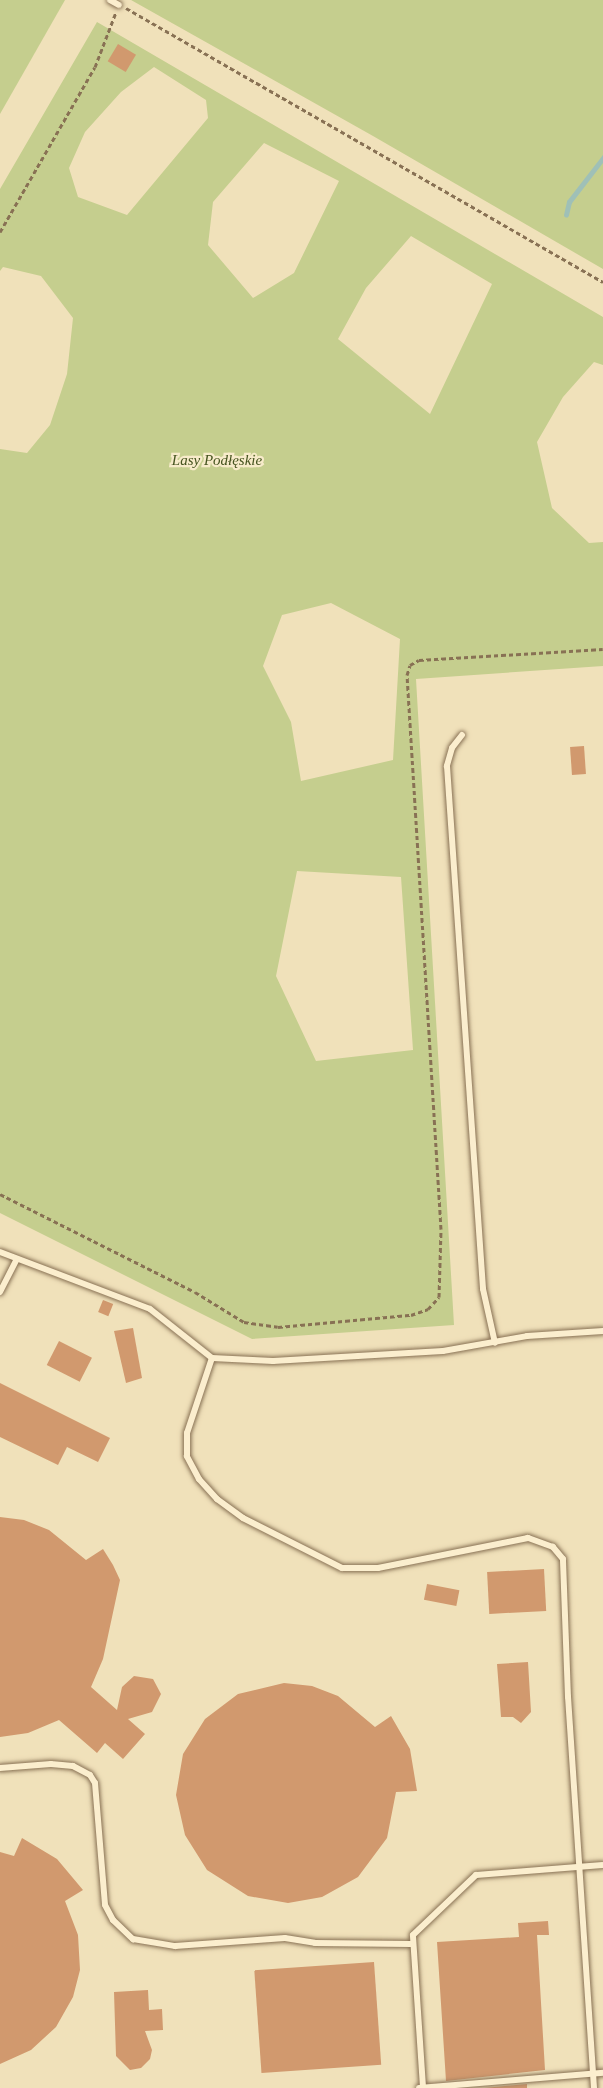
<!DOCTYPE html>
<html>
<head>
<meta charset="utf-8">
<style>
	body { margin:0 }
	#map { position:relative; width:603px; height:2088px; overflow:hidden; background:#f0e1ba; font-family:Georgia,serif }
	div>[style] { position:absolute }
	.green>* { inset:0; background:#c5ce8e }
	.stream>* { height:4.5px; margin:-2.25px; padding:0 2.25px; transform-origin:2.25px; border-radius:2.25px; background:#9fc0b7 }
	.building>* { inset:0; background:#d1996e; transform-origin:0 0 }
	.path>* { height:3px; margin-top:-1.5px; transform-origin:0; background:repeating-linear-gradient(90deg,#887154 0 4.5px,transparent 0 7.5px) }
	.roads { filter:drop-shadow(0 0 2px #887154) drop-shadow(0 0 2px #887154) }
	.service>* { height:6px; margin:-3px; padding:0 3px; transform-origin:3px; border-radius:3px; background:#fbeece }
	span { translate:-50% -50%; white-space:nowrap; text-align:center; line-height:1.15; -webkit-text-stroke:4.5px #f7ebca; paint-order:stroke }
	.park-label { font-size:15px; color:#45531f; font-style:italic }
</style>
</head>
<body>
<div id="map">
	<div class="green">
		<div style="clip-path:polygon(0 0,65px 0,0 114px)"></div>
		<div style="clip-path:polygon(131px 0,603px 0,603px 269px,373px 136px)"></div>
		<div style="clip-path:polygon(evenodd,97px 22px,603px 317px,603px 365px,594px 362px,563px 397px,537px 442px,552px 508px,589px 543px,603px 542px,603px 666px,416px 679px,454px 1325px,252px 1339px,0 1213px,0 449px,27px 453px,50px 425px,67px 374px,73px 318px,41px 276px,3px 267px,0 271px,0 189px,97px 22px,154px 67px,206px 100px,208px 118px,127px 215px,78px 197px,69px 168px,85px 132px,121px 92px,154px 67px,97px 22px,264px 143px,339px 181px,294px 273px,253px 298px,208px 245px,213px 202px,264px 143px,97px 22px,411px 236px,492px 284px,430px 414px,338px 339px,366px 288px,411px 236px,97px 22px,331px 603px,400px 639px,393px 760px,301px 781px,291px 722px,263px 666px,282px 615px,331px 603px,97px 22px,297px 871px,401px 877px,413px 1050px,316px 1061px,276px 976px,297px 871px)"></div>
	</div>
	<div class="stream">
		<div style="left:566px;top:215px;width:13px;rotate:-77deg"></div>
		<div style="left:569px;top:202px;width:56px;rotate:-52.3deg"></div>
	</div>
	<div class="building">
		<div style="left:118px;top:44px;width:21px;height:20px;rotate:31deg"></div>
		<div style="left:584px;top:746px;width:28px;height:14px;rotate:86deg"></div>
		<div style="left:103px;top:1300px;width:11px;height:13px;rotate:22deg"></div>
		<div style="clip-path:polygon(133px 1328px,142px 1378px,126px 1383px,114px 1331px)"></div>
		<div style="left:59px;top:1341px;width:37px;height:27px;rotate:27deg"></div>
		<div style="clip-path:polygon(0 1383px,110px 1438px,98px 1462px,67px 1447px,58px 1465px,0 1437px)"></div>
		<div style="clip-path:polygon(0 1517px,24px 1520px,49px 1530px,86px 1560px,103px 1549px,113px 1565px,120px 1580px,103px 1659px,91px 1687px,117px 1710px,122px 1687px,134px 1676px,153px 1679px,161px 1694px,152px 1712px,128px 1719px,145px 1734px,123px 1759px,105px 1743px,97px 1753px,59px 1720px,28px 1733px,0 1737px)"></div>
		<div style="left:544px;top:1569px;width:42px;height:57px;rotate:87deg"></div>
		<div style="left:427px;top:1584px;width:33px;height:16px;rotate:11deg"></div>
		<div style="clip-path:polygon(528px 1662px,531px 1712px,521px 1723px,513px 1717px,501px 1717px,497px 1664px)"></div>
		<div style="clip-path:polygon(284px 1683px,312px 1686px,338px 1696px,375px 1727px,391px 1716px,410px 1749px,417px 1791px,396px 1792px,387px 1838px,358px 1877px,322px 1897px,288px 1903px,248px 1896px,207px 1870px,185px 1835px,176px 1795px,183px 1754px,205px 1719px,238px 1694px)"></div>
		<div style="clip-path:polygon(22px 1838px,57px 1859px,83px 1890px,65px 1901px,78px 1935px,80px 1970px,73px 1997px,56px 2027px,31px 2050px,0 2064px,0 1852px,14px 1856px)"></div>
		<div style="clip-path:polygon(548px 1921px,549px 1935px,537px 1935px,545px 2070px,446px 2081px,437px 1942px,519px 1937px,518px 1923px)"></div>
		<div style="left:374px;top:1962px;width:103px;height:120px;rotate:86deg"></div>
		<div style="clip-path:polygon(148px 1990px,149px 2010px,162px 2009px,163px 2030px,145px 2031px,152px 2050px,150px 2059px,141px 2068px,130px 2070px,116px 2056px,114px 1992px)"></div>
		<div style="clip-path:polygon(527px 2084px,527px 2088px,484px 2088px)"></div>
	</div>
	<div class="path">
		<div style="left:126px;top:8px;width:550px;rotate:29.87deg"></div>
		<div style="left:0;top:232px;width:190px;rotate:-60.1deg"></div>
		<div style="left:95px;top:67px;width:59px;rotate:-69.1deg"></div>
		<div style="left:0;top:1194px;width:218px;rotate:26.7deg"></div>
		<div style="left:195px;top:1292px;width:57px;rotate:31.5deg"></div>
		<div style="left:244px;top:1322px;width:34px;rotate:8deg"></div>
		<div style="left:278px;top:1327px;width:134px;rotate:-5.2deg"></div>
		<div style="left:411px;top:1315px;width:18px;rotate:-19deg"></div>
		<div style="left:428px;top:1309px;width:16px;rotate:-47deg"></div>
		<div style="left:439px;top:1297px;width:68px;rotate:-88.3deg"></div>
		<div style="left:441px;top:1229px;width:555px;rotate:-93.51deg"></div>
		<div style="left:407px;top:675px;width:10px;rotate:-73deg"></div>
		<div style="left:410px;top:665px;width:10px;rotate:-29deg"></div>
		<div style="left:419px;top:660px;width:184px;rotate:-3.4deg"></div>
	</div>
	<div class="roads">
		<div class="service">
			<div style="left:110px;top:0;width:10px;rotate:29deg"></div>
			<div style="left:462px;top:735px;width:16px;rotate:128deg"></div>
			<div style="left:452px;top:748px;width:19px;rotate:106deg"></div>
			<div style="left:447px;top:766px;width:524px;rotate:86.06deg"></div>
			<div style="left:483px;top:1289px;width:55px;rotate:77.5deg"></div>
			<div style="left:0;top:1252px;width:160px;rotate:20.8deg"></div>
			<div style="left:150px;top:1309px;width:79px;rotate:38.3deg"></div>
			<div style="left:0;top:1292px;width:35px;rotate:-63deg"></div>
			<div style="left:0;top:1768px;width:51px;rotate:-4.5deg"></div>
			<div style="left:51px;top:1764px;width:22px;rotate:5deg"></div>
			<div style="left:73px;top:1766px;width:19px;rotate:28deg"></div>
			<div style="left:90px;top:1775px;width:9px;rotate:58deg"></div>
			<div style="left:95px;top:1783px;width:122px;rotate:85.3deg"></div>
			<div style="left:105px;top:1905px;width:17px;rotate:62deg"></div>
			<div style="left:113px;top:1920px;width:28px;rotate:44deg"></div>
			<div style="left:133px;top:1939px;width:43px;rotate:9.5deg"></div>
			<div style="left:175px;top:1946px;width:110px;rotate:-4.2deg"></div>
			<div style="left:285px;top:1938px;width:30px;rotate:9deg"></div>
			<div style="left:315px;top:1943px;width:96px;rotate:0.6deg"></div>
			<div style="left:423px;top:2087px;width:152px;rotate:-93.8deg"></div>
			<div style="left:413px;top:1935px;width:87px;rotate:-43.6deg"></div>
			<div style="left:476px;top:1875px;width:127px;rotate:-4.5deg"></div>
			<div style="left:419px;top:2088px;width:185px;rotate:-4.7deg"></div>
			<div style="left:594px;top:2088px;width:392px;rotate:-93.8deg"></div>
			<div style="left:568px;top:1697px;width:138px;rotate:-92.1deg"></div>
			<div style="left:563px;top:1559px;width:16px;rotate:-130deg"></div>
			<div style="left:553px;top:1547px;width:27px;rotate:-160deg"></div>
			<div style="left:528px;top:1538px;width:153px;rotate:168.7deg"></div>
			<div style="left:378px;top:1568px;width:36px;rotate:180deg"></div>
			<div style="left:342px;top:1568px;width:111px;rotate:-153.2deg"></div>
			<div style="left:243px;top:1518px;width:32px;rotate:-144deg"></div>
			<div style="left:217px;top:1499px;width:27px;rotate:-132deg"></div>
			<div style="left:199px;top:1479px;width:26px;rotate:-118deg"></div>
			<div style="left:187px;top:1456px;width:23px;rotate:-90deg"></div>
			<div style="left:187px;top:1433px;width:79px;rotate:-71.6deg"></div>
			<div style="left:212px;top:1358px;width:61px;rotate:2.8deg"></div>
			<div style="left:273px;top:1361px;width:170px;rotate:-3.4deg"></div>
			<div style="left:443px;top:1351px;width:85px;rotate:-10.1deg"></div>
			<div style="left:527px;top:1336px;width:76px;rotate:-3.8deg"></div>
		</div>
	</div>
	<div class="park-label">
		<span style="left:217px;top:461px">Lasy Podłęskie</span>
	</div>
</div>
</body>
</html>
